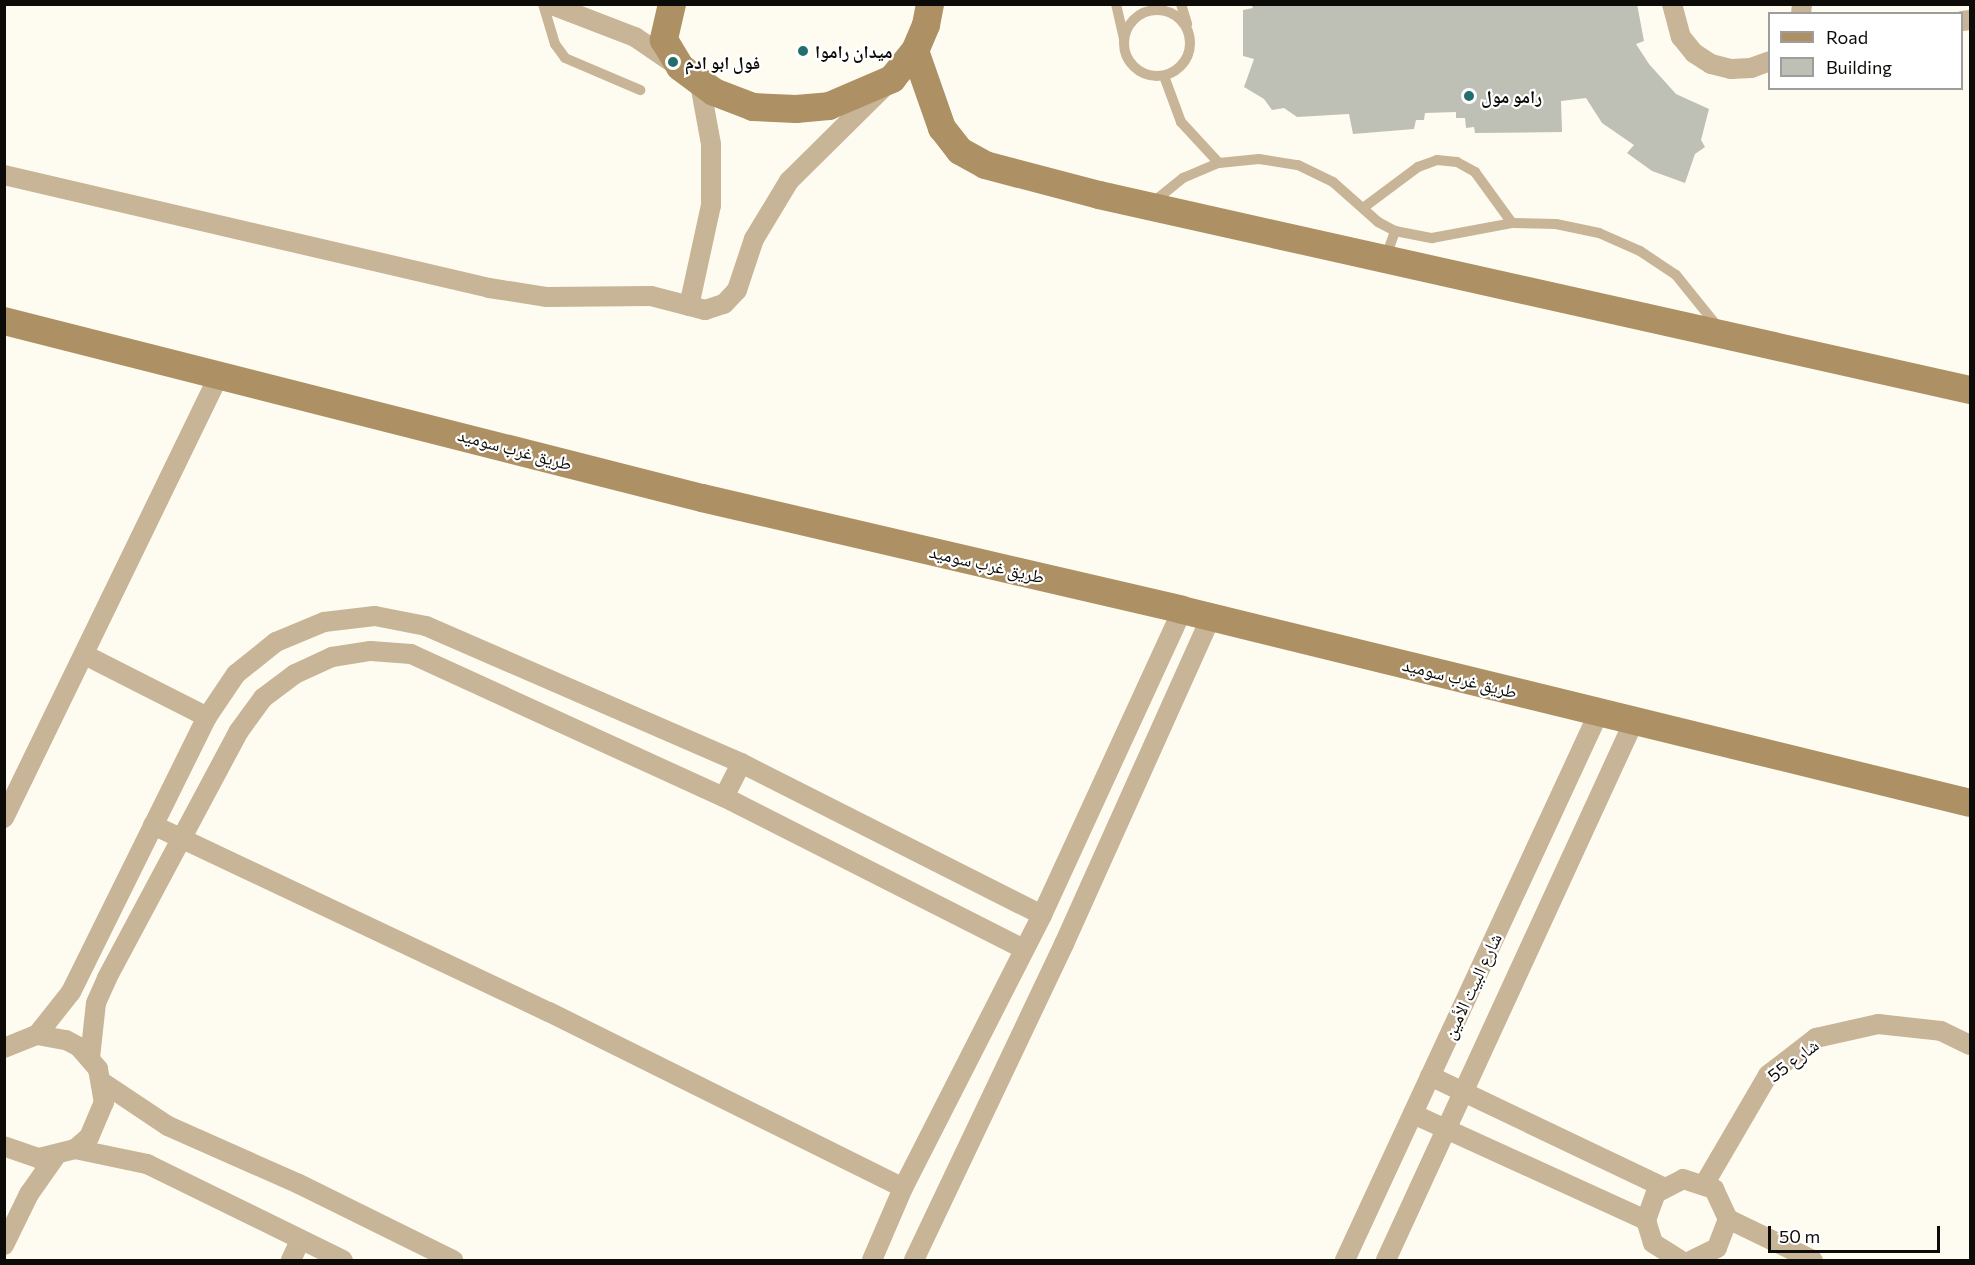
<!DOCTYPE html>
<html>
<head>
<meta charset="utf-8">
<style>
	body { margin:0 }
	#map { position:relative; width:1975px; height:1265px; overflow:hidden; background:#fefcf0; font-family:Commissioner,"Noto Naskh Arabic",sans-serif }
	div>[style] { position:absolute }
	.building>* { inset:0; background:#bec0b5 }
	.lane>* { height:10px; margin:-5px; padding:0 5px; transform-origin:5px; border-radius:5px; background:#c8b497 }
	.lane>.ring { margin:-5px; padding:0; box-sizing:content-box; background:none; border:10px solid #c8b497; border-radius:50% }
	.street>* { height:20px; margin:-10px; padding:0 10px; transform-origin:10px; border-radius:10px; background:#c8b497 }
	.secondary>* { height:28px; margin:-14px; padding:0 14px; transform-origin:14px; border-radius:14px; background:#ae9065 }
	.dots>* { width:16px; height:16px; translate:-50% -50%; box-sizing:border-box; border:3px solid #fff; border-radius:50% }
	span { translate:-50% -50%; white-space:nowrap; text-align:center; line-height:1.15; -webkit-text-stroke:4.5px #fff; paint-order:stroke }
	.poi-label { font-size:18px; color:#0c0b08; font-weight:700 }
	.left { translate:0 -50%; text-align:left }
	.street-label { font-size:18px; color:#0c0b08 }
	.frame { position:absolute; inset:0; border:6px solid #0c0b08; pointer-events:none }
	.legend { position:absolute; left:1768px; top:12px; width:195px; height:78px; box-sizing:border-box; background:#fff; border:2px solid #9e9d9c; margin:0; padding:8px 10px; list-style:none; font-size:18px; color:#0c0b08 }
	.legend li { display:flex; align-items:center; gap:12px; height:30px }
	.legend b { width:30px; border:2px solid #9e9d9c }
	.scale { position:absolute; left:1768px; top:1226px; width:172px; height:27px; box-sizing:border-box; border:3px solid #0c0b08; border-top:0; padding-left:8px; font-size:18px; line-height:21px; white-space:nowrap; color:#0c0b08; -webkit-text-stroke:4px #fff; paint-order:stroke }
</style>
</head>
<body>
<div id="map">
	<div class="building">
		<div style="clip-path:polygon(1251px 4px,1637px 4px,1644px 41px,1636px 44px,1649px 64px,1676px 94px,1709px 109px,1701px 140px,1705px 147px,1695px 154px,1685px 183px,1652px 171px,1627px 153px,1634px 145px,1602px 123px,1586px 98px,1561px 101px,1562px 132px,1475px 133px,1474px 127px,1466px 128px,1465px 118px,1456px 118px,1456px 112px,1425px 113px,1424px 120px,1416px 120px,1414px 129px,1353px 134px,1349px 114px,1297px 117px,1284px 108px,1272px 110px,1264px 99px,1244px 87px,1254px 59px,1243px 56px,1243px 10px,1253px 8px)"></div>
	</div>
	<div class="lane">
		<div style="left:543px;top:4px;width:42px;rotate:73.3deg"></div>
		<div style="left:555px;top:44px;width:17px;rotate:54deg"></div>
		<div style="left:565px;top:58px;width:82px;rotate:23.1deg"></div>
		<div style="left:1116px;top:4px;width:36px;rotate:77deg"></div>
		<div style="left:1181px;top:4px;width:21px;rotate:73deg"></div>
		<div class="ring" style="left:1124px;top:10px;width:56px;height:56px"></div>
		<div style="left:1164px;top:76px;width:49px;rotate:69.7deg"></div>
		<div style="left:1181px;top:122px;width:56px;rotate:47.2deg"></div>
		<div style="left:1152px;top:203px;width:40px;rotate:-39deg"></div>
		<div style="left:1183px;top:178px;width:39px;rotate:-23deg"></div>
		<div style="left:1219px;top:163px;width:40px;rotate:-5.7deg"></div>
		<div style="left:1259px;top:159px;width:39px;rotate:9deg"></div>
		<div style="left:1298px;top:165px;width:39px;rotate:26deg"></div>
		<div style="left:1333px;top:182px;width:60px;rotate:41.6deg"></div>
		<div style="left:1378px;top:222px;width:19px;rotate:28deg"></div>
		<div style="left:1395px;top:231px;width:38px;rotate:11deg"></div>
		<div style="left:1432px;top:238px;width:81px;rotate:-10.6deg"></div>
		<div style="left:1512px;top:223px;width:44px;rotate:1.3deg"></div>
		<div style="left:1556px;top:224px;width:44px;rotate:11.8deg"></div>
		<div style="left:1599px;top:233px;width:45px;rotate:23.7deg"></div>
		<div style="left:1640px;top:251px;width:43px;rotate:33.7deg"></div>
		<div style="left:1676px;top:275px;width:67px;rotate:51.1deg"></div>
		<div style="left:1363px;top:208px;width:69px;rotate:-36.7deg"></div>
		<div style="left:1418px;top:167px;width:20px;rotate:-20deg"></div>
		<div style="left:1437px;top:160px;width:20px;rotate:6deg"></div>
		<div style="left:1457px;top:162px;width:21px;rotate:29deg"></div>
		<div style="left:1475px;top:172px;width:63px;rotate:54deg"></div>
		<div style="left:1385px;top:259px;width:30px;rotate:-70deg"></div>
	</div>
	<div class="street">
		<div style="left:549px;top:4px;width:92px;rotate:21deg"></div>
		<div style="left:635px;top:37px;width:46px;rotate:34.4deg"></div>
		<div style="left:1672px;top:4px;width:34px;rotate:75deg"></div>
		<div style="left:1681px;top:37px;width:21px;rotate:51deg"></div>
		<div style="left:1694px;top:53px;width:20px;rotate:33deg"></div>
		<div style="left:1711px;top:64px;width:21px;rotate:14deg"></div>
		<div style="left:1731px;top:69px;width:20px;rotate:-3deg"></div>
		<div style="left:1751px;top:68px;width:20px;rotate:-20deg"></div>
		<div style="left:1801px;top:14px;width:10px;rotate:-84deg"></div>
		<div style="left:1962px;top:21px;width:8px;rotate:-7deg"></div>
		<div style="left:4px;top:175px;width:498px;rotate:13.1deg"></div>
		<div style="left:489px;top:288px;width:59px;rotate:8.8deg"></div>
		<div style="left:547px;top:297px;width:104px;rotate:-0.6deg"></div>
		<div style="left:651px;top:296px;width:56px;rotate:14.5deg"></div>
		<div style="left:705px;top:310px;width:20px;rotate:-18deg"></div>
		<div style="left:724px;top:304px;width:19px;rotate:-47deg"></div>
		<div style="left:737px;top:290px;width:54px;rotate:-71.6deg"></div>
		<div style="left:754px;top:239px;width:68px;rotate:-58.9deg"></div>
		<div style="left:789px;top:181px;width:131px;rotate:-44.7deg"></div>
		<div style="left:689px;top:306px;width:103px;rotate:-77.7deg"></div>
		<div style="left:711px;top:205px;width:61px;rotate:-90deg"></div>
		<div style="left:711px;top:144px;width:61px;rotate:-100.4deg"></div>
		<div style="left:85px;top:655px;width:137px;rotate:26.9deg"></div>
		<div style="left:724px;top:797px;width:38px;rotate:-63deg"></div>
		<div style="left:4px;top:818px;width:495px;rotate:-64.1deg"></div>
		<div style="left:153px;top:825px;width:438px;rotate:25.3deg"></div>
		<div style="left:549px;top:1012px;width:395px;rotate:26.4deg"></div>
		<div style="left:37px;top:1035px;width:55px;rotate:-51.7deg"></div>
		<div style="left:71px;top:992px;width:307px;rotate:-63.7deg"></div>
		<div style="left:207px;top:717px;width:52px;rotate:-56deg"></div>
		<div style="left:236px;top:674px;width:51px;rotate:-38.7deg"></div>
		<div style="left:276px;top:642px;width:52px;rotate:-22.6deg"></div>
		<div style="left:324px;top:622px;width:51px;rotate:-6.7deg"></div>
		<div style="left:375px;top:616px;width:52px;rotate:11.1deg"></div>
		<div style="left:426px;top:626px;width:344px;rotate:23.5deg"></div>
		<div style="left:741px;top:763px;width:337px;rotate:26.8deg"></div>
		<div style="left:4px;top:1048px;width:35px;rotate:-22deg"></div>
		<div style="left:37px;top:1035px;width:29px;rotate:10deg"></div>
		<div style="left:66px;top:1040px;width:15px;rotate:28deg"></div>
		<div style="left:79px;top:1047px;width:29px;rotate:49deg"></div>
		<div style="left:98px;top:1069px;width:34px;rotate:80deg"></div>
		<div style="left:104px;top:1102px;width:38px;rotate:113deg"></div>
		<div style="left:89px;top:1137px;width:18px;rotate:139deg"></div>
		<div style="left:75px;top:1149px;width:38px;rotate:166deg"></div>
		<div style="left:38px;top:1158px;width:36px;rotate:-161deg"></div>
		<div style="left:90px;top:1058px;width:55px;rotate:-83.8deg"></div>
		<div style="left:96px;top:1003px;width:27px;rotate:-66deg"></div>
		<div style="left:107px;top:978px;width:280px;rotate:-61.9deg"></div>
		<div style="left:239px;top:731px;width:41px;rotate:-54deg"></div>
		<div style="left:263px;top:698px;width:40px;rotate:-37deg"></div>
		<div style="left:295px;top:674px;width:41px;rotate:-24.7deg"></div>
		<div style="left:332px;top:657px;width:39px;rotate:-9deg"></div>
		<div style="left:371px;top:651px;width:40px;rotate:4.3deg"></div>
		<div style="left:411px;top:654px;width:344px;rotate:24.6deg"></div>
		<div style="left:724px;top:797px;width:336px;rotate:26.9deg"></div>
		<div style="left:1430px;top:1076px;width:258px;rotate:25.5deg"></div>
		<div style="left:102px;top:1082px;width:79px;rotate:33.7deg"></div>
		<div style="left:168px;top:1126px;width:143px;rotate:23.9deg"></div>
		<div style="left:299px;top:1184px;width:172px;rotate:26.3deg"></div>
		<div style="left:1413px;top:1114px;width:256px;rotate:24.5deg"></div>
		<div style="left:75px;top:1149px;width:74px;rotate:11.8deg"></div>
		<div style="left:147px;top:1164px;width:218px;rotate:26.1deg"></div>
		<div style="left:1705px;top:1183px;width:125px;rotate:-59.7deg"></div>
		<div style="left:1768px;top:1075px;width:61px;rotate:-37.6deg"></div>
		<div style="left:1816px;top:1038px;width:64px;rotate:-12.7deg"></div>
		<div style="left:1878px;top:1024px;width:63px;rotate:6.3deg"></div>
		<div style="left:1941px;top:1031px;width:32px;rotate:26deg"></div>
		<div style="left:1728px;top:1219px;width:94px;rotate:25.8deg"></div>
		<div style="left:4px;top:1245px;width:57px;rotate:-63.9deg"></div>
		<div style="left:29px;top:1194px;width:45px;rotate:-54.9deg"></div>
		<div style="left:291px;top:1260px;width:21px;rotate:-65deg"></div>
		<div style="left:872px;top:1260px;width:78px;rotate:-66.7deg"></div>
		<div style="left:903px;top:1188px;width:306px;rotate:-63deg"></div>
		<div style="left:1042px;top:915px;width:336px;rotate:-65.3deg"></div>
		<div style="left:914px;top:1260px;width:350px;rotate:-64.6deg"></div>
		<div style="left:1064px;top:944px;width:359px;rotate:-65.8deg"></div>
		<div style="left:1345px;top:1260px;width:604px;rotate:-65.13deg"></div>
		<div style="left:1386px;top:1260px;width:593px;rotate:-65.29deg"></div>
		<div style="left:1680px;top:1260px;width:32px;rotate:-148deg"></div>
		<div style="left:1653px;top:1243px;width:24px;rotate:-107deg"></div>
		<div style="left:1646px;top:1220px;width:29px;rotate:-70deg"></div>
		<div style="left:1656px;top:1193px;width:30px;rotate:-27deg"></div>
		<div style="left:1683px;top:1179px;width:33px;rotate:18deg"></div>
		<div style="left:1714px;top:1189px;width:33px;rotate:65deg"></div>
		<div style="left:1728px;top:1219px;width:31px;rotate:111deg"></div>
		<div style="left:1717px;top:1248px;width:28px;rotate:154deg"></div>
	</div>
	<div class="secondary">
		<div style="left:672px;top:4px;width:37px;rotate:103deg"></div>
		<div style="left:664px;top:40px;width:31px;rotate:59deg"></div>
		<div style="left:680px;top:67px;width:42px;rotate:36.3deg"></div>
		<div style="left:714px;top:92px;width:42px;rotate:21deg"></div>
		<div style="left:753px;top:107px;width:43px;rotate:2.7deg"></div>
		<div style="left:796px;top:109px;width:33px;rotate:-5deg"></div>
		<div style="left:829px;top:106px;width:69px;rotate:-23.2deg"></div>
		<div style="left:892px;top:79px;width:36px;rotate:-51deg"></div>
		<div style="left:915px;top:51px;width:28px;rotate:-67deg"></div>
		<div style="left:926px;top:25px;width:21px;rotate:-79deg"></div>
		<div style="left:915px;top:51px;width:82px;rotate:70.7deg"></div>
		<div style="left:942px;top:128px;width:29px;rotate:52deg"></div>
		<div style="left:960px;top:151px;width:29px;rotate:29deg"></div>
		<div style="left:985px;top:165px;width:118px;rotate:14.7deg"></div>
		<div style="left:1099px;top:195px;width:893px;rotate:12.62deg"></div>
		<div style="left:4px;top:321px;width:720px;rotate:14.23deg"></div>
		<div style="left:702px;top:498px;width:493px;rotate:13.1deg"></div>
		<div style="left:1182px;top:610px;width:811px;rotate:13.76deg"></div>
	</div>
	<div class="dots">
		<div style="left:803px;top:51px;background:#246f6e"></div>
		<div style="left:673px;top:62px;background:#246f6e"></div>
		<div style="left:1469px;top:96px;background:#246f6e"></div>
	</div>
	<div class="poi-label">
		<span class="left" style="left:815px;top:51px">ميدان راموا</span>
		<span class="left" style="left:685px;top:62px">فول ابو ادم</span>
		<span class="left" style="left:1481px;top:96px">رامو مول</span>
	</div>
	<div class="street-label">
		<span style="left:515px;top:449px;rotate:15deg">طريق غرب سوميد</span>
		<span style="left:987px;top:564px;rotate:13deg">طريق غرب سوميد</span>
		<span style="left:1460px;top:678px;rotate:14deg">طريق غرب سوميد</span>
		<span style="left:1472px;top:986px;rotate:-65deg">شارع البيت الأمين</span>
		<span style="left:1793px;top:1060px;rotate:-37deg">شارع 55</span>
	</div>
	<div class="frame"></div>
	<ul class="legend">
	<li><b style="height:8px;background:#ae9065"></b>Road</li>
	<li><b style="height:16px;background:#bec0b5"></b>Building</li>
	</ul>
	<div class="scale">50 m</div>
</div>
</body>
</html>
